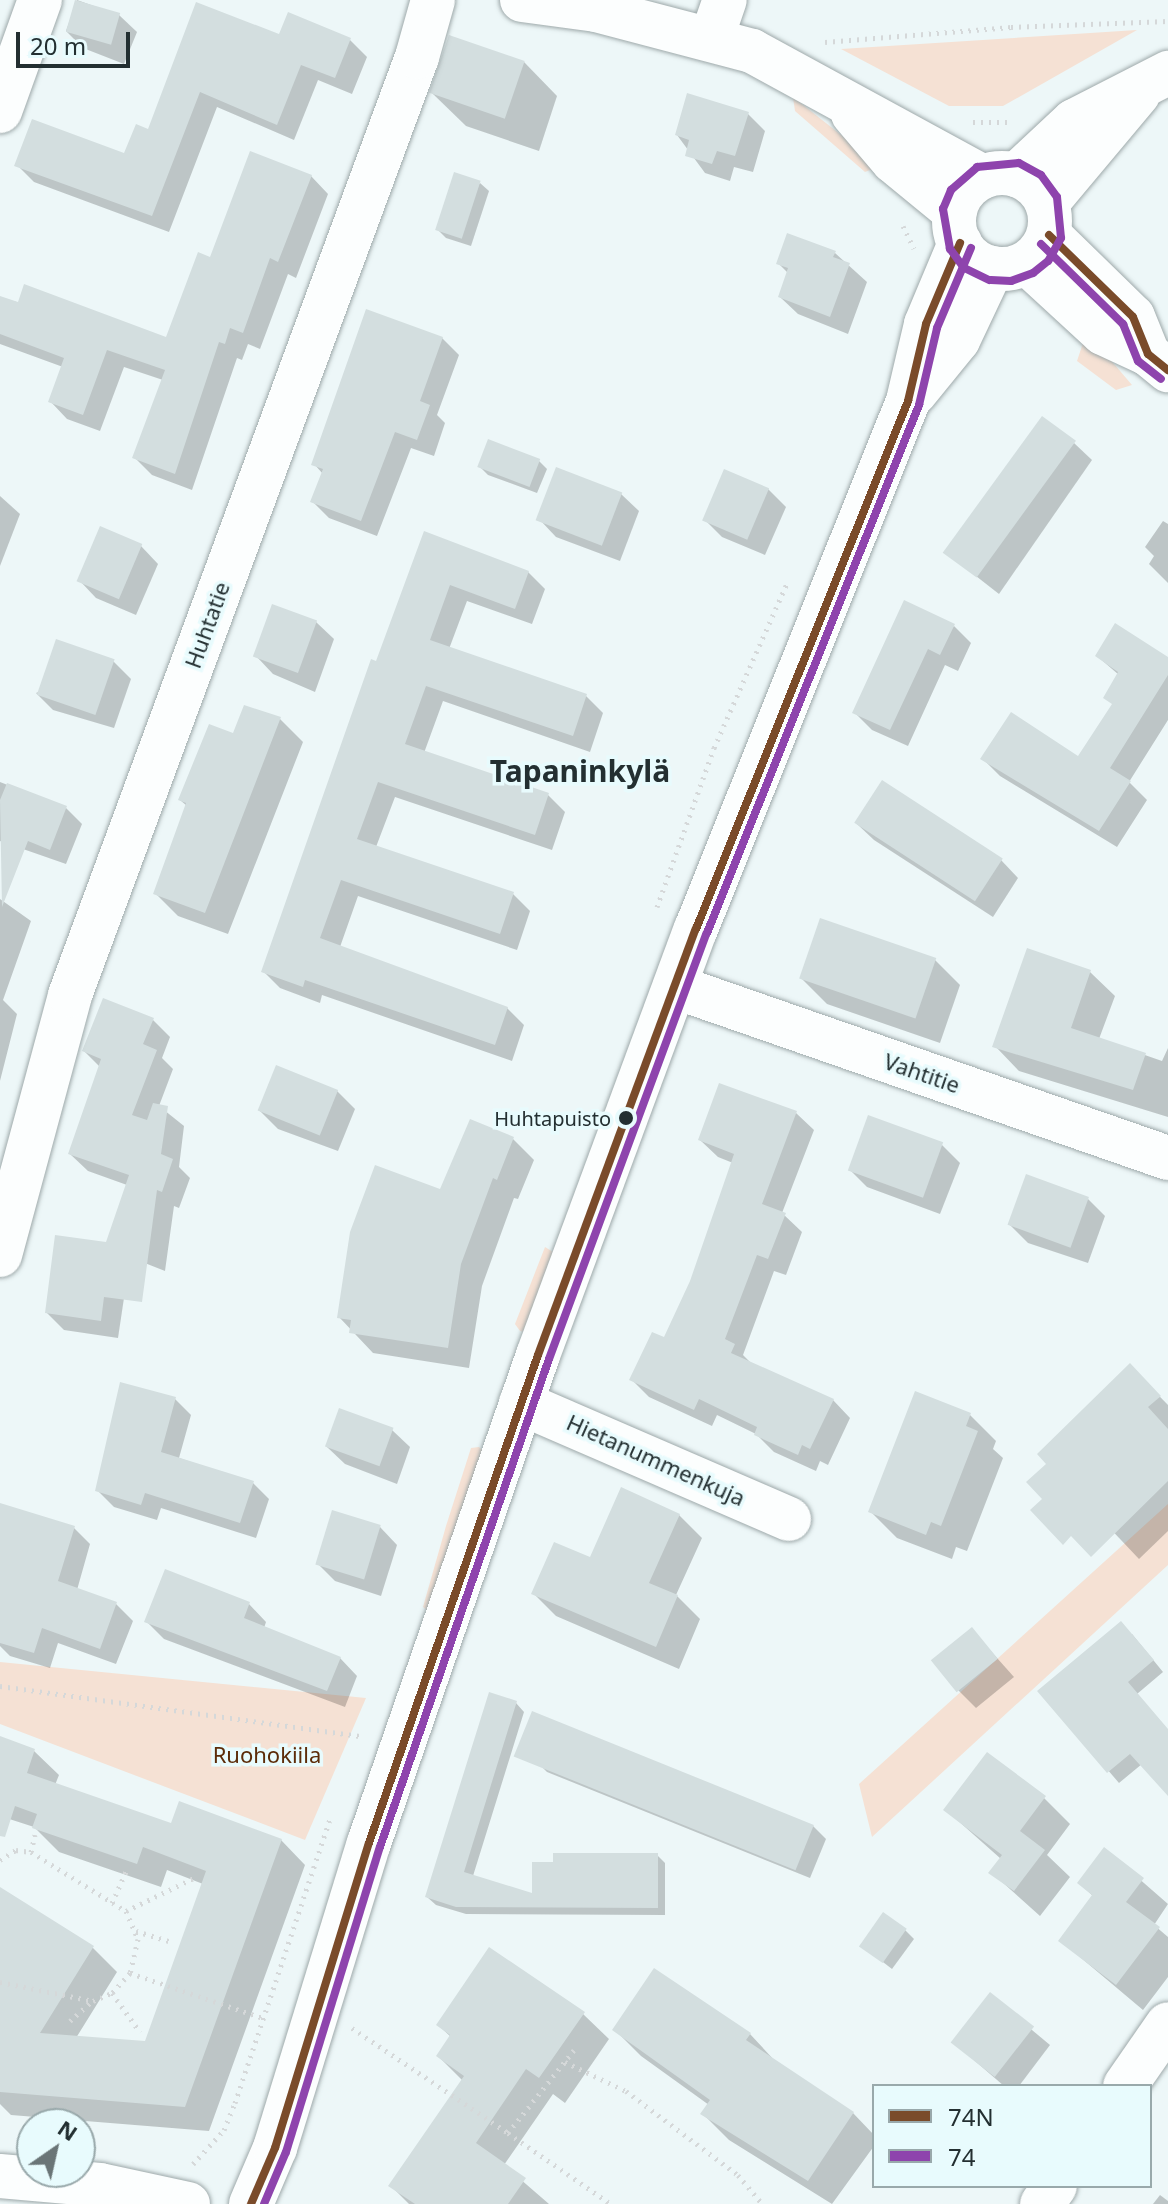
<!DOCTYPE html>
<html>
<head>
<meta charset="utf-8">
<style>
	body { margin:0 }
	#map { position:relative; width:1168px; height:2204px; overflow:hidden; background:#edf7f8; font-family:"Noto Sans",sans-serif }
	div>[style] { position:absolute }
	.green>* { inset:0; background:#f5e1d4 }
	.shadow>* { inset:0; background:#0003 }
	.building>* { inset:0; background:#d3dedf; transform-origin:0 0 }
	.path>* { height:5px; margin-top:-2.5px; transform-origin:0; background:repeating-linear-gradient(90deg,#d5d8d9 0 2px,transparent 0 8px) }
	.roads { filter:drop-shadow(0 0 2px #9ea9aa) drop-shadow(0 0 2px #9ea9aa) }
	.street>* { height:44px; margin:-22px; padding:0 22px; transform-origin:22px; border-radius:22px; background:#fcfefe }
	.secondary>* { height:44px; margin:-22px; padding:0 22px; transform-origin:22px; border-radius:22px; background:#fcfefe }
	.secondary>.ring { margin:-22px; padding:0; box-sizing:content-box; background:none; border:44px solid #fcfefe; border-radius:50% }
	.bus-1>* { height:8px; margin:-4px; padding:0 4px; transform-origin:4px; border-radius:4px; background:#7a4b2a }
	.bus-2>* { height:8px; margin:-4px; padding:0 4px; transform-origin:4px; border-radius:4px; background:#8e44ad }
	.dots>* { width:22px; height:22px; translate:-50% -50%; box-sizing:border-box; border:4px solid #e8fbfd; border-radius:50% }
	span { translate:-50% -50%; white-space:nowrap; text-align:center; line-height:1.15; -webkit-text-stroke:7px #e8fbfd; paint-order:stroke }
	.bus-label { font-size:20px; color:#232f31 }
	.right { translate:-100% -50%; text-align:right }
	.street-label { font-size:22px; color:#232f31 }
	.park-label { font-size:22px; color:#5c2c09 }
	.district-label { font-size:30px; color:#232f31; font-weight:700 }
	.legend { position:absolute; left:872px; top:2084px; width:280px; height:104px; box-sizing:border-box; background:#e8fbfd; border:2px solid #99a9ab; margin:0; padding:10px 14px; list-style:none; font-size:24px; color:#232f31 }
	.legend li { display:flex; align-items:center; gap:16px; height:40px }
	.legend b { width:40px; border:2px solid #99a9ab }
	.north { position:absolute; left:16px; top:2108px; width:80px; height:80px; box-sizing:border-box; background:#e8fbfd; border:2px solid #99a9ab; border-radius:50%; rotate:34deg; font-size:22px; font-weight:700; line-height:32px; text-align:center; color:#232f31 }
	.north::after { content:''; display:block; margin:auto; width:28px; height:36px; background:#6a7577; clip-path:polygon(50% 0,100% 100%,50% 72%,0 100%) }
	.scale { position:absolute; left:16px; top:32px; width:114px; height:36px; box-sizing:border-box; border:4px solid #232f31; border-top:0; padding-left:10px; font-size:24px; line-height:28px; white-space:nowrap; color:#232f31; -webkit-text-stroke:6px #e8fbfd; paint-order:stroke }
</style>
</head>
<body>
<div id="map">
	<div class="green">
		<div style="clip-path:polygon(1137px 30px,1003px 106px,949px 106px,841px 49px)"></div>
		<div style="clip-path:polygon(793px 97px,874px 161px,877px 167px,865px 172px,795px 111px)"></div>
		<div style="clip-path:polygon(1085px 337px,1109px 358px,1132px 385px,1116px 390px,1077px 361px)"></div>
		<div style="clip-path:polygon(545px 1247px,553px 1252px,524px 1332px,520px 1331px,515px 1324px)"></div>
		<div style="clip-path:polygon(479px 1447px,483px 1451px,427px 1610px,423px 1607px,446px 1526px,471px 1448px)"></div>
		<div style="clip-path:polygon(1168px 1504px,1168px 1565px,872px 1837px,859px 1784px)"></div>
		<div style="clip-path:polygon(0 1662px,366px 1698px,305px 1840px,0 1724px)"></div>
	</div>
	<div class="shadow">
		<div style="clip-path:polygon(77px 0,119px 15px,137px 32px,124px 64px,83px 48px,66px 31px)"></div>
		<div style="clip-path:polygon(197px 5px,280px 37px,289px 15px,350px 40px,367px 57px,352px 94px,318px 80px,294px 140px,217px 107px,169px 232px,34px 182px,17px 165px,126px 155px,150px 131px)"></div>
		<div style="clip-path:polygon(524px 62px,557px 96px,539px 151px,466px 126px,432px 93px)"></div>
		<div style="clip-path:polygon(748px 114px,765px 131px,753px 172px,734px 167px,730px 181px,705px 173px,677px 135px)"></div>
		<div style="clip-path:polygon(311px 176px,328px 194px,296px 278px,288px 274px,260px 349px,248px 344px,242px 360px,237px 358px,192px 490px,152px 475px,134px 457px,163px 380px,124px 367px,100px 431px,67px 419px,50px 401px,63px 367px,0 344px,0 298px,168px 339px,211px 259px)"></div>
		<div style="clip-path:polygon(480px 183px,489px 191px,471px 246px,446px 238px,437px 229px)"></div>
		<div style="clip-path:polygon(835px 253px,867px 282px,848px 334px,798px 314px,780px 297px,789px 274px,778px 263px)"></div>
		<div style="clip-path:polygon(442px 338px,459px 355px,437px 415px,445px 423px,434px 456px,411px 448px,377px 536px,329px 518px,312px 501px,323px 474px,314px 464px)"></div>
		<div style="clip-path:polygon(1074px 443px,1092px 460px,999px 594px,949px 555px)"></div>
		<div style="clip-path:polygon(538px 460px,547px 469px,537px 493px,488px 475px,479px 466px)"></div>
		<div style="clip-path:polygon(768px 489px,786px 507px,765px 555px,722px 537px,704px 519px)"></div>
		<div style="clip-path:polygon(621px 494px,639px 511px,620px 561px,556px 537px,539px 519px)"></div>
		<div style="clip-path:polygon(0 496px,20px 514px,0 566px)"></div>
		<div style="clip-path:polygon(1163px 521px,1168px 524px,1168px 583px,1149px 564px,1154px 556px,1145px 547px)"></div>
		<div style="clip-path:polygon(425px 534px,528px 572px,545px 589px,532px 624px,467px 601px,449px 649px,586px 696px,603px 713px,590px 752px,443px 701px,424px 753px,548px 795px,565px 812px,552px 850px,395px 797px,376px 847px,513px 894px,530px 911px,517px 950px,358px 896px,340px 947px,507px 1008px,524px 1025px,512px 1061px,322px 995px,320px 1003px,280px 988px,263px 971px)"></div>
		<div style="clip-path:polygon(141px 546px,158px 564px,136px 615px,96px 598px,79px 580px)"></div>
		<div style="clip-path:polygon(316px 622px,334px 639px,315px 692px,273px 674px,256px 656px)"></div>
		<div style="clip-path:polygon(954px 626px,971px 643px,958px 671px,945px 665px,908px 746px,872px 730px,854px 712px)"></div>
		<div style="clip-path:polygon(1097px 656px,1168px 659px,1168px 720px,1129px 782px,1147px 800px,1117px 847px,1000px 776px,983px 759px,1079px 759px,1114px 705px,1119px 675px)"></div>
		<div style="clip-path:polygon(113px 661px,131px 679px,114px 728px,53px 710px,36px 693px)"></div>
		<div style="clip-path:polygon(246px 707px,280px 719px,303px 742px,228px 934px,178px 916px,155px 893px,187px 806px,180px 800px,234px 736px)"></div>
		<div style="clip-path:polygon(0 782px,66px 808px,82px 824px,66px 864px,0 841px)"></div>
		<div style="clip-path:polygon(856px 823px,1001px 860px,1018px 878px,993px 917px,874px 840px)"></div>
		<div style="clip-path:polygon(0 899px,31px 921px,3px 1000px,17px 1014px,0 1081px)"></div>
		<div style="clip-path:polygon(934px 959px,960px 985px,940px 1043px,827px 1004px,801px 978px)"></div>
		<div style="clip-path:polygon(1090px 972px,1115px 996px,1099px 1039px,1162px 1061px,1168px 1048px,1168px 1117px,1019px 1071px,995px 1046px)"></div>
		<div style="clip-path:polygon(153px 1020px,170px 1037px,162px 1058px,173px 1069px,159px 1106px,184px 1126px,179px 1167px,190px 1178px,179px 1208px,174px 1206px,165px 1271px,127px 1256px,127px 1185px,88px 1171px,70px 1154px,100px 1067px,84px 1051px)"></div>
		<div style="clip-path:polygon(337px 1091px,355px 1109px,338px 1151px,278px 1129px,260px 1111px)"></div>
		<div style="clip-path:polygon(796px 1113px,814px 1130px,782px 1213px,802px 1232px,786px 1275px,774px 1271px,743px 1355px,753px 1365px,833px 1400px,850px 1418px,828px 1465px,820px 1461px,816px 1471px,774px 1452px,756px 1434px,717px 1415px,712px 1426px,649px 1397px,632px 1380px,665px 1339px,692px 1282px,733px 1163px,718px 1157px,700px 1140px)"></div>
		<div style="clip-path:polygon(471px 1121px,513px 1139px,534px 1160px,518px 1199px,514px 1198px,482px 1286px,469px 1368px,373px 1353px,339px 1317px,441px 1192px)"></div>
		<div style="clip-path:polygon(942px 1145px,960px 1163px,940px 1214px,867px 1187px,849px 1169px)"></div>
		<div style="clip-path:polygon(1087px 1198px,1105px 1216px,1088px 1263px,1028px 1243px,1010px 1225px)"></div>
		<div style="clip-path:polygon(53px 1266px,124px 1298px,118px 1338px,64px 1330px,47px 1313px)"></div>
		<div style="clip-path:polygon(1130px 1366px,1168px 1405px,1168px 1531px,1139px 1559px,1049px 1464px)"></div>
		<div style="clip-path:polygon(916px 1394px,970px 1415px,996px 1441px,993px 1449px,1003px 1458px,967px 1551px,956px 1547px,952px 1559px,897px 1538px,871px 1512px)"></div>
		<div style="clip-path:polygon(175px 1399px,191px 1415px,179px 1458px,253px 1483px,269px 1499px,256px 1538px,161px 1508px,157px 1520px,114px 1507px,97px 1490px)"></div>
		<div style="clip-path:polygon(392px 1430px,410px 1447px,397px 1484px,345px 1464px,327px 1447px)"></div>
		<div style="clip-path:polygon(0 1506px,74px 1528px,90px 1544px,77px 1590px,116px 1604px,133px 1621px,116px 1664px,58px 1643px,50px 1668px,10px 1656px,0 1646px)"></div>
		<div style="clip-path:polygon(679px 1515px,702px 1538px,676px 1595px,700px 1619px,679px 1669px,556px 1616px,533px 1593px)"></div>
		<div style="clip-path:polygon(380px 1527px,397px 1545px,381px 1596px,335px 1581px,317px 1563px)"></div>
		<div style="clip-path:polygon(249px 1604px,266px 1622px,264px 1628px,340px 1658px,357px 1676px,345px 1707px,164px 1639px,147px 1622px)"></div>
		<div style="clip-path:polygon(972px 1630px,1014px 1677px,976px 1708px,958px 1690px)"></div>
		<div style="clip-path:polygon(1132px 1634px,1163px 1672px,1137px 1694px,1168px 1730px,1168px 1793px,1142px 1764px,1119px 1783px,1040px 1691px)"></div>
		<div style="clip-path:polygon(516px 1703px,524px 1712px,473px 1876px,534px 1895px,657px 1855px,665px 1863px,665px 1915px,466px 1914px,436px 1905px,427px 1897px)"></div>
		<div style="clip-path:polygon(0 1739px,34px 1751px,59px 1775px,55px 1785px,172px 1825px,281px 1840px,305px 1865px,209px 2131px,11px 2115px,0 2104px,0 1895px,93px 1948px,117px 1972px,76px 2038px,146px 2043px,203px 1884px,167px 1870px,161px 1887px,59px 1852px,34px 1827px,0 1816px)"></div>
		<div style="clip-path:polygon(534px 1759px,813px 1826px,826px 1839px,810px 1878px,547px 1772px)"></div>
		<div style="clip-path:polygon(1044px 1798px,1070px 1824px,1047px 1855px,1070px 1877px,1040px 1916px,991px 1872px,1001px 1859px,946px 1810px)"></div>
		<div style="clip-path:polygon(1105px 1849px,1168px 1904px,1154px 1925px,1168px 1937px,1168px 1977px,1143px 2010px,1061px 1941px,1094px 1897px,1079px 1883px)"></div>
		<div style="clip-path:polygon(905px 1930px,914px 1939px,892px 1969px,862px 1946px)"></div>
		<div style="clip-path:polygon(990px 1995px,1050px 2045px,1019px 2086px,1004px 2086px,953px 2042px)"></div>
		<div style="clip-path:polygon(583px 2014px,609px 2039px,565px 2103px,553px 2094px,504px 2165px,549px 2204px,409px 2204px,391px 2186px,463px 2081px,438px 2056px,451px 2037px,438px 2025px)"></div>
		<div style="clip-path:polygon(615px 2030px,750px 2034px,775px 2061px,853px 2113px,874px 2135px,874px 2146px,832px 2204px,729px 2140px,703px 2114px,709px 2105px,641px 2056px)"></div>
		<div style="clip-path:polygon(1160px 2195px,1168px 2201px,1168px 2204px,1153px 2204px)"></div>
	</div>
	<div class="building">
		<div style="left:75px;top:0;width:47px;height:33px;rotate:16deg"></div>
		<div style="clip-path:polygon(196px 2px,279px 34px,288px 12px,351px 38px,335px 78px,301px 65px,277px 125px,200px 92px,152px 216px,14px 166px,32px 119px,124px 153px,136px 124px,148px 129px)"></div>
		<div style="left:449px;top:35px;width:80px;height:61px;rotate:19deg"></div>
		<div style="clip-path:polygon(687px 93px,749px 112px,735px 156px,717px 151px,712px 164px,685px 156px,689px 140px,675px 135px)"></div>
		<div style="clip-path:polygon(250px 151px,312px 175px,278px 262px,270px 258px,243px 333px,230px 328px,225px 344px,219px 342px,175px 474px,132px 458px,165px 370px,107px 350px,83px 415px,48px 402px,64px 358px,0 334px,0 296px,18px 302px,24px 284px,166px 337px,198px 252px,210px 257px)"></div>
		<div style="left:454px;top:172px;width:28px;height:61px;rotate:18deg"></div>
		<div style="clip-path:polygon(787px 233px,836px 251px,833px 257px,850px 263px,830px 317px,778px 297px,788px 268px,776px 264px)"></div>
		<div style="clip-path:polygon(366px 309px,443px 337px,420px 401px,430px 405px,417px 440px,395px 432px,361px 521px,310px 502px,323px 469px,311px 465px)"></div>
		<div style="left:1042px;top:416px;width:42px;height:169px;rotate:36deg"></div>
		<div style="left:488px;top:439px;width:56px;height:30px;rotate:21deg"></div>
		<div style="left:556px;top:467px;width:71px;height:57px;rotate:21deg"></div>
		<div style="left:724px;top:469px;width:49px;height:56px;rotate:23deg"></div>
		<div style="left:100px;top:526px;width:46px;height:60px;rotate:23deg"></div>
		<div style="clip-path:polygon(424px 531px,529px 571px,515px 609px,450px 585px,430px 640px,587px 694px,573px 736px,426px 686px,405px 744px,549px 793px,535px 835px,378px 782px,357px 839px,514px 892px,500px 934px,341px 880px,320px 938px,508px 1007px,495px 1045px,305px 980px,303px 987px,261px 972px,371px 659px,376px 661px)"></div>
		<div style="clip-path:polygon(904px 600px,955px 624px,940px 655px,928px 649px,890px 730px,852px 713px)"></div>
		<div style="left:272px;top:604px;width:48px;height:56px;rotate:20deg"></div>
		<div style="clip-path:polygon(1115px 623px,1168px 657px,1168px 675px,1110px 768px,1131px 781px,1099px 831px,980px 759px,1011px 712px,1078px 756px,1112px 704px,1103px 698px,1118px 672px,1095px 656px)"></div>
		<div style="left:56px;top:639px;width:62px;height:59px;rotate:19deg"></div>
		<div style="clip-path:polygon(244px 705px,281px 717px,205px 913px,153px 894px,186px 803px,178px 800px,209px 724px,233px 733px)"></div>
		<div style="left:882px;top:780px;width:144px;height:51px;rotate:33deg"></div>
		<div style="clip-path:polygon(7px 783px,67px 806px,50px 850px,28px 841px,2px 907px,0 800px)"></div>
		<div style="left:820px;top:918px;width:123px;height:64px;rotate:19deg"></div>
		<div style="clip-path:polygon(1027px 948px,1091px 970px,1071px 1028px,1146px 1053px,1133px 1090px,992px 1047px)"></div>
		<div style="clip-path:polygon(103px 998px,154px 1018px,143px 1044px,157px 1050px,132px 1115px,147px 1120px,153px 1103px,168px 1106px,161px 1154px,173px 1159px,162px 1192px,157px 1190px,142px 1302px,104px 1297px,101px 1321px,45px 1313px,55px 1235px,106px 1242px,129px 1175px,68px 1154px,101px 1059px,82px 1051px)"></div>
		<div style="left:276px;top:1065px;width:67px;height:49px;rotate:22deg"></div>
		<div style="clip-path:polygon(719px 1083px,797px 1111px,762px 1204px,786px 1213px,768px 1259px,757px 1255px,725px 1339px,735px 1344px,731px 1353px,834px 1399px,810px 1449px,802px 1445px,798px 1455px,754px 1435px,757px 1427px,699px 1399px,694px 1410px,629px 1380px,652px 1332px,664px 1337px,690px 1281px,734px 1154px,698px 1140px)"></div>
		<div style="left:868px;top:1115px;width:80px;height:59px;rotate:20deg"></div>
		<div style="clip-path:polygon(470px 1119px,514px 1137px,497px 1180px,493px 1178px,461px 1264px,448px 1348px,349px 1333px,351px 1320px,337px 1318px,350px 1232px,375px 1165px,440px 1189px)"></div>
		<div style="left:1026px;top:1174px;width:67px;height:54px;rotate:20deg"></div>
		<div style="clip-path:polygon(1130px 1363px,1161px 1396px,1148px 1407px,1168px 1429px,1168px 1481px,1091px 1557px,1071px 1536px,1063px 1545px,1030px 1510px,1042px 1499px,1026px 1482px,1046px 1464px,1037px 1454px)"></div>
		<div style="clip-path:polygon(120px 1382px,176px 1397px,161px 1452px,254px 1481px,240px 1523px,145px 1493px,141px 1505px,95px 1491px)"></div>
		<div style="clip-path:polygon(915px 1391px,971px 1413px,966px 1426px,978px 1431px,941px 1526px,931px 1522px,926px 1535px,868px 1512px)"></div>
		<div style="left:339px;top:1408px;width:58px;height:41px;rotate:20deg"></div>
		<div style="clip-path:polygon(621px 1487px,680px 1514px,649px 1583px,678px 1595px,656px 1647px,531px 1594px,554px 1542px,590px 1557px)"></div>
		<div style="clip-path:polygon(0 1503px,75px 1526px,58px 1581px,117px 1602px,100px 1649px,42px 1628px,34px 1653px,0 1643px)"></div>
		<div style="left:332px;top:1510px;width:51px;height:57px;rotate:17deg"></div>
		<div style="clip-path:polygon(165px 1569px,250px 1602px,244px 1618px,341px 1657px,327px 1691px,144px 1622px)"></div>
		<div style="clip-path:polygon(1121px 1621px,1154px 1660px,1128px 1682px,1168px 1729px,1168px 1796px,1130px 1754px,1107px 1773px,1037px 1691px)"></div>
		<div style="left:972px;top:1627px;width:41px;height:53px;rotate:51deg"></div>
		<div style="clip-path:polygon(489px 1692px,517px 1701px,464px 1872px,532px 1893px,532px 1862px,553px 1862px,553px 1853px,658px 1853px,658px 1908px,456px 1907px,425px 1897px)"></div>
		<div style="left:532px;top:1711px;width:304px;height:49px;rotate:22deg"></div>
		<div style="clip-path:polygon(0 1736px,35px 1749px,27px 1773px,171px 1823px,179px 1801px,282px 1839px,185px 2107px,0 2092px,0 1887px,94px 1946px,40px 2033px,145px 2041px,206px 1871px,143px 1847px,137px 1864px,32px 1828px,37px 1814px,15px 1806px,5px 1837px,0 1836px)"></div>
		<div style="clip-path:polygon(987px 1752px,1046px 1796px,1020px 1831px,1045px 1850px,1014px 1891px,988px 1873px,1002px 1855px,943px 1810px)"></div>
		<div style="clip-path:polygon(1104px 1847px,1144px 1878px,1126px 1902px,1160px 1927px,1116px 1985px,1058px 1941px,1092px 1895px,1077px 1883px)"></div>
		<div style="left:883px;top:1912px;width:29px;height:42px;rotate:35deg"></div>
		<div style="clip-path:polygon(489px 1947px,585px 2012px,539px 2078px,526px 2069px,476px 2143px,526px 2178px,508px 2204px,415px 2204px,388px 2186px,464px 2076px,436px 2056px,450px 2035px,436px 2025px)"></div>
		<div style="clip-path:polygon(654px 1968px,751px 2033px,746px 2040px,854px 2112px,808px 2181px,700px 2114px,710px 2100px,612px 2030px)"></div>
		<div style="left:990px;top:1992px;width:56px;height:64px;rotate:38deg"></div>
	</div>
	<div class="path">
		<div style="left:825px;top:42px;width:187px;rotate:-4.6deg"></div>
		<div style="left:1011px;top:27px;width:157px;rotate:-2.2deg"></div>
		<div style="left:973px;top:122px;width:37px"></div>
		<div style="left:903px;top:226px;width:25px;rotate:64deg"></div>
		<div style="left:657px;top:907px;width:169px;rotate:-70.3deg"></div>
		<div style="left:714px;top:748px;width:180px;rotate:-66.1deg"></div>
		<div style="left:0;top:1686px;width:365px;rotate:7.9deg"></div>
		<div style="left:31px;top:1852px;width:18px;rotate:-77deg"></div>
		<div style="left:0;top:1860px;width:19px;rotate:-32deg"></div>
		<div style="left:16px;top:1850px;width:15px;rotate:8deg"></div>
		<div style="left:31px;top:1852px;width:112px;rotate:31.8deg"></div>
		<div style="left:126px;top:1911px;width:30px;rotate:67deg"></div>
		<div style="left:138px;top:1939px;width:35px;rotate:103deg"></div>
		<div style="left:130px;top:1973px;width:140px;rotate:18.7deg"></div>
		<div style="left:112px;top:1903px;width:39px;rotate:-66deg"></div>
		<div style="left:126px;top:1911px;width:76px;rotate:-25.9deg"></div>
		<div style="left:136px;top:1931px;width:38px;rotate:17deg"></div>
		<div style="left:130px;top:1973px;width:27px;rotate:132deg"></div>
		<div style="left:112px;top:1993px;width:48px;rotate:54.3deg"></div>
		<div style="left:0;top:1982px;width:95px;rotate:11.5deg"></div>
		<div style="left:93px;top:2001px;width:21px;rotate:-23deg"></div>
		<div style="left:70px;top:2021px;width:30px;rotate:-42deg"></div>
		<div style="left:352px;top:2028px;width:188px;rotate:33.9deg"></div>
		<div style="left:508px;top:2133px;width:106px;rotate:-51.5deg"></div>
		<div style="left:565px;top:2062px;width:68px;rotate:25.4deg"></div>
		<div style="left:626px;top:2091px;width:140px;rotate:36.9deg"></div>
		<div style="left:738px;top:2175px;width:38px;rotate:50deg"></div>
		<div style="left:508px;top:2133px;width:125px;rotate:34.6deg"></div>
		<div style="left:193px;top:2164px;width:46px;rotate:-47.6deg"></div>
		<div style="left:224px;top:2130px;width:29px;rotate:-68deg"></div>
		<div style="left:235px;top:2103px;width:303px;rotate:-71.5deg"></div>
	</div>
	<div class="roads">
		<div class="street">
			<div style="left:712px;top:37px;width:39px;rotate:-71deg"></div>
			<div style="left:0;top:111px;width:118px;rotate:-70.2deg"></div>
			<div style="left:676px;top:987px;width:521px;rotate:19.17deg"></div>
			<div style="left:0;top:1255px;width:269px;rotate:-74.9deg"></div>
			<div style="left:70px;top:995px;width:1000px;rotate:-69.7deg"></div>
			<div style="left:417px;top:57px;width:59px;rotate:-74.3deg"></div>
			<div style="left:521px;top:1403px;width:292px;rotate:23.4deg"></div>
			<div style="left:1125px;top:2086px;width:75px;rotate:-55.3deg"></div>
			<div style="left:0;top:2176px;width:100px;rotate:5.1deg"></div>
			<div style="left:100px;top:2185px;width:90px;rotate:12.2deg"></div>
			<div style="left:1042px;top:2204px;width:22px;rotate:-54deg"></div>
		</div>
		<div class="secondary">
			<div style="left:522px;top:0;width:75px;rotate:7.7deg"></div>
			<div style="left:596px;top:10px;width:161px;rotate:14.7deg"></div>
			<div style="left:752px;top:51px;width:263px;rotate:28.6deg"></div>
			<div style="left:853px;top:114px;width:62px;rotate:49.6deg"></div>
			<div style="left:893px;top:161px;width:80px;rotate:39.4deg"></div>
			<div class="ring" style="left:954px;top:173px;width:52px;height:52px"></div>
			<div style="left:1016px;top:175px;width:79px;rotate:-43deg"></div>
			<div style="left:1074px;top:121px;width:106px;rotate:-27.1deg"></div>
			<div style="left:1047px;top:203px;width:142px;rotate:-50.1deg"></div>
			<div style="left:1049px;top:235px;width:117px;rotate:44.3deg"></div>
			<div style="left:1133px;top:317px;width:40px;rotate:68deg"></div>
			<div style="left:1027px;top:263px;width:103px;rotate:42.6deg"></div>
			<div style="left:1103px;top:333px;width:50px;rotate:25deg"></div>
			<div style="left:1148px;top:354px;width:26px;rotate:39deg"></div>
			<div style="left:915px;top:393px;width:68px;rotate:-50.9deg"></div>
			<div style="left:958px;top:340px;width:80px;rotate:-64.7deg"></div>
			<div style="left:251px;top:2204px;width:61px;rotate:-66.8deg"></div>
			<div style="left:275px;top:2148px;width:319px;rotate:-72.9deg"></div>
			<div style="left:369px;top:1843px;width:516px;rotate:-70.9deg"></div>
			<div style="left:538px;top:1355px;width:454px;rotate:-69.7deg"></div>
			<div style="left:696px;top:929px;width:569px;rotate:-68.12deg"></div>
			<div style="left:908px;top:401px;width:79px;rotate:-76.8deg"></div>
			<div style="left:926px;top:324px;width:88px;rotate:-67.2deg"></div>
		</div>
	</div>
	<div class="bus-1">
		<div style="left:1049px;top:235px;width:117px;rotate:44.3deg"></div>
		<div style="left:1133px;top:317px;width:40px;rotate:68deg"></div>
		<div style="left:1148px;top:354px;width:26px;rotate:39deg"></div>
		<div style="left:251px;top:2204px;width:61px;rotate:-66.8deg"></div>
		<div style="left:275px;top:2148px;width:319px;rotate:-72.9deg"></div>
		<div style="left:369px;top:1843px;width:516px;rotate:-70.9deg"></div>
		<div style="left:538px;top:1355px;width:454px;rotate:-69.7deg"></div>
		<div style="left:696px;top:929px;width:569px;rotate:-68.12deg"></div>
		<div style="left:908px;top:401px;width:79px;rotate:-76.8deg"></div>
		<div style="left:926px;top:324px;width:88px;rotate:-67.2deg"></div>
	</div>
	<div class="bus-2">
		<div style="left:1041px;top:244px;width:115px;rotate:44.3deg"></div>
		<div style="left:1123px;top:324px;width:40px;rotate:68deg"></div>
		<div style="left:1138px;top:361px;width:29px;rotate:38deg"></div>
		<div style="left:989px;top:280px;width:28px;rotate:-154deg"></div>
		<div style="left:964px;top:268px;width:24px;rotate:-126deg"></div>
		<div style="left:950px;top:249px;width:41px;rotate:-99.9deg"></div>
		<div style="left:943px;top:209px;width:21px;rotate:-67deg"></div>
		<div style="left:951px;top:190px;width:35px;rotate:-41deg"></div>
		<div style="left:977px;top:167px;width:42px;rotate:-5.4deg"></div>
		<div style="left:1019px;top:163px;width:25px;rotate:29deg"></div>
		<div style="left:1041px;top:175px;width:27px;rotate:54deg"></div>
		<div style="left:1057px;top:197px;width:41px;rotate:84.4deg"></div>
		<div style="left:1061px;top:238px;width:26px;rotate:119deg"></div>
		<div style="left:1048px;top:261px;width:19px;rotate:141deg"></div>
		<div style="left:1033px;top:273px;width:23px;rotate:160deg"></div>
		<div style="left:1011px;top:281px;width:20px;rotate:-177deg"></div>
		<div style="left:264px;top:2204px;width:56px;rotate:-67.1deg"></div>
		<div style="left:286px;top:2152px;width:319px;rotate:-72.9deg"></div>
		<div style="left:380px;top:1847px;width:516px;rotate:-70.9deg"></div>
		<div style="left:549px;top:1359px;width:454px;rotate:-69.7deg"></div>
		<div style="left:707px;top:933px;width:569px;rotate:-68.12deg"></div>
		<div style="left:919px;top:405px;width:79px;rotate:-76.8deg"></div>
		<div style="left:937px;top:328px;width:87px;rotate:-67deg"></div>
	</div>
	<div class="dots">
		<div style="left:626px;top:1118px;background:#232f31"></div>
	</div>
	<div class="bus-label">
		<span class="right" style="left:611px;top:1118px">Huhtapuisto</span>
	</div>
	<div class="street-label">
		<span style="left:207px;top:625px;rotate:-70deg">Huhtatie</span>
		<span style="left:922px;top:1073px;rotate:19deg">Vahtitie</span>
		<span style="left:656px;top:1460px;rotate:24deg">Hietanummenkuja</span>
	</div>
	<div class="park-label">
		<span style="left:267px;top:1755px">Ruohokiila</span>
	</div>
	<div class="district-label">
		<span style="left:580px;top:771px">Tapaninkylä</span>
	</div>
	<ul class="legend">
	<li><b style="height:10px;background:#7a4b2a"></b>74N</li>
	<li><b style="height:10px;background:#8e44ad"></b>74</li>
	</ul>
	<div class="north">N</div>
	<div class="scale">20 m</div>
</div>
</body>
</html>
